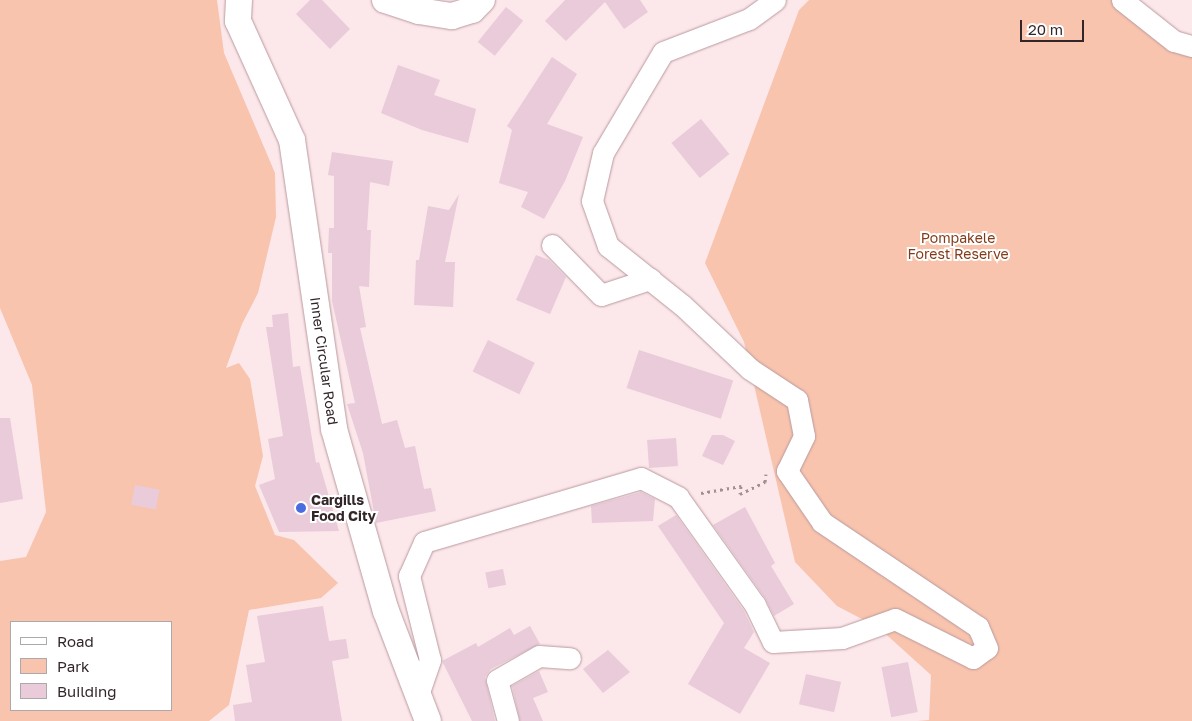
<!DOCTYPE html>
<html>
<head>
<meta charset="utf-8">
<style>
	body { margin:0 }
	#map { position:relative; width:1192px; height:721px; overflow:hidden; background:#fce7ea; font-family:"Golos Text",sans-serif }
	div>[style] { position:absolute }
	.green>* { inset:0; background:#f8c4ad }
	.building>* { inset:0; background:#e9cbda; transform-origin:0 0 }
	.path>* { height:3px; margin-top:-1.5px; transform-origin:0; background:repeating-linear-gradient(90deg,#a08f92 0 2.5px,transparent 0 6.5px) }
	.roads { filter:drop-shadow(0 0 1px #b9999f) drop-shadow(0 0 1px #b9999f) }
	.minor>* { height:21px; margin:-10.5px; padding:0 10.5px; transform-origin:10.5px; border-radius:10.5px; background:#fff }
	.tertiary>* { height:26px; margin:-13px; padding:0 13px; transform-origin:13px; border-radius:13px; background:#fff }
	.dots>* { width:14px; height:14px; translate:-50% -50%; box-sizing:border-box; border:2px solid #fff; border-radius:50% }
	span { translate:-50% -50%; white-space:nowrap; text-align:center; line-height:1.15; -webkit-text-stroke:4px #fff; paint-order:stroke }
	.park-label { font-size:14px; color:#813b18 }
	.street-label { font-size:14px; color:#332629 }
	.poi-label { font-size:14px; color:#332629; font-weight:700 }
	.left { translate:0 -50%; text-align:left }
	.legend { position:absolute; left:10px; top:621px; width:162px; height:90px; box-sizing:border-box; background:#fff; border:1px solid #ada8a9; margin:0; padding:6px 9px; list-style:none; font-size:15px; color:#332629 }
	.legend li { display:flex; align-items:center; gap:10px; height:25px }
	.legend b { width:25px; border:1px solid #ada8a9 }
	.scale { position:absolute; left:1020px; top:20px; width:64px; height:22px; box-sizing:border-box; border:2px solid #332629; border-top:0; padding-left:6px; font-size:15px; line-height:18px; white-space:nowrap; color:#332629; -webkit-text-stroke:4px #fff; paint-order:stroke }
</style>
</head>
<body>
<div id="map">
	<div class="green">
		<div style="clip-path:polygon(evenodd,0 0,217px 0,224px 53px,275px 173px,276px 217px,258px 293px,242px 324px,226px 368px,239px 363px,250px 379px,263px 456px,255px 486px,275px 535px,294px 540px,338px 583px,321px 598px,249px 610px,229px 705px,209px 721px,0 721px,0 561px,26px 557px,46px 512px,32px 385px,0 308px,0 0,11px 622px,171px 622px,171px 710px,11px 710px,11px 622px)"></div>
		<div style="clip-path:polygon(809px 0,1123px 0,1192px 42px,1192px 721px,918px 721px,929px 720px,931px 675px,879px 628px,837px 606px,795px 562px,744px 342px,705px 263px,799px 10px)"></div>
	</div>
	<div class="building">
		<div style="clip-path:polygon(310px 0,322px 0,350px 29px,330px 49px,296px 14px)"></div>
		<div style="clip-path:polygon(565px 0,640px 0,648px 12px,624px 29px,605px 2px,566px 41px,545px 21px)"></div>
		<div style="left:506px;top:7px;width:22px;height:45px;rotate:39deg"></div>
		<div style="clip-path:polygon(552px 57px,577px 74px,547px 124px,583px 137px,565px 181px,544px 219px,521px 207px,528px 192px,499px 183px,512px 130px,507px 126px)"></div>
		<div style="clip-path:polygon(398px 65px,440px 80px,434px 95px,476px 109px,468px 143px,422px 130px,381px 113px)"></div>
		<div style="left:701px;top:119px;width:45px;height:38px;rotate:51deg"></div>
		<div style="clip-path:polygon(332px 152px,393px 161px,389px 186px,370px 182px,367px 230px,371px 230px,369px 287px,359px 286px,366px 327px,360px 328px,382px 424px,397px 420px,405px 448px,415px 446px,424px 489px,431px 488px,436px 511px,376px 523px,363px 453px,347px 404px,355px 403px,332px 301px,332px 253px,328px 253px,329px 228px,334px 228px,334px 176px,328px 175px)"></div>
		<div style="clip-path:polygon(459px 194px,445px 262px,455px 262px,453px 307px,414px 305px,416px 260px,419px 260px,428px 206px,449px 210px)"></div>
		<div style="clip-path:polygon(536px 255px,549px 260px,566px 277px,550px 314px,516px 300px)"></div>
		<div style="clip-path:polygon(288px 313px,293px 367px,300px 366px,316px 463px,319px 462px,339px 531px,279px 532px,259px 485px,275px 479px,268px 439px,283px 436px,266px 327px,273px 327px,272px 315px)"></div>
		<div style="left:488px;top:340px;width:52px;height:35px;rotate:26deg"></div>
		<div style="left:639px;top:350px;width:99px;height:40px;rotate:18deg"></div>
		<div style="clip-path:polygon(0 418px,10px 418px,23px 499px,0 503px)"></div>
		<div style="clip-path:polygon(712px 435px,723px 435px,735px 441px,723px 465px,702px 456px)"></div>
		<div style="left:676px;top:438px;width:28px;height:29px;rotate:86deg"></div>
		<div style="left:135px;top:485px;width:25px;height:20px;rotate:11deg"></div>
		<div style="clip-path:polygon(641px 492px,655px 499px,653px 521px,592px 523px,591px 506px)"></div>
		<div style="clip-path:polygon(745px 507px,775px 563px,771px 566px,794px 604px,774px 616px,765px 598px,713px 525px)"></div>
		<div style="clip-path:polygon(676px 515px,744px 611px,754px 632px,744px 648px,770px 663px,740px 714px,688px 684px,724px 623px,658px 526px)"></div>
		<div style="left:503px;top:569px;width:16px;height:18px;rotate:79deg"></div>
		<div style="clip-path:polygon(323px 606px,329px 641px,346px 639px,349px 658px,332px 661px,342px 721px,235px 721px,233px 705px,252px 702px,246px 665px,265px 662px,257px 616px)"></div>
		<div style="clip-path:polygon(530px 626px,540px 644px,491px 669px,485px 677px,495px 721px,472px 721px,442px 661px,476px 643px,478px 647px,510px 628px,514px 635px)"></div>
		<div style="clip-path:polygon(608px 650px,630px 672px,603px 693px,583px 669px)"></div>
		<div style="left:908px;top:662px;width:51px;height:27px;rotate:79deg"></div>
		<div style="clip-path:polygon(539px 671px,548px 692px,533px 698px,543px 721px,520px 721px,512px 686px)"></div>
		<div style="left:806px;top:674px;width:36px;height:31px;rotate:13deg"></div>
	</div>
	<div class="path">
		<div style="left:701px;top:493px;width:41px;rotate:-9.9deg"></div>
		<div style="left:741px;top:486px;width:8px;rotate:97deg"></div>
		<div style="left:740px;top:494px;width:28px;rotate:-26deg"></div>
		<div style="left:765px;top:482px;width:8px;rotate:-83deg"></div>
	</div>
	<div class="roads">
		<div class="minor">
			<div style="left:1122px;top:0;width:66px;rotate:38.3deg"></div>
			<div style="left:1174px;top:41px;width:19px;rotate:16deg"></div>
			<div style="left:552px;top:245px;width:70px;rotate:45.6deg"></div>
			<div style="left:601px;top:295px;width:52px;rotate:-18.1deg"></div>
			<div style="left:419px;top:692px;width:34px;rotate:-71deg"></div>
			<div style="left:430px;top:660px;width:87px;rotate:-104deg"></div>
			<div style="left:409px;top:576px;width:37px;rotate:-66deg"></div>
			<div style="left:424px;top:542px;width:226px;rotate:-16.4deg"></div>
			<div style="left:641px;top:478px;width:42px;rotate:27.2deg"></div>
			<div style="left:678px;top:497px;width:133px;rotate:54.5deg"></div>
			<div style="left:755px;top:605px;width:41px;rotate:64.1deg"></div>
			<div style="left:773px;top:642px;width:69px;rotate:-3.3deg"></div>
			<div style="left:842px;top:638px;width:56px;rotate:-19.7deg"></div>
			<div style="left:895px;top:619px;width:87px;rotate:26.6deg"></div>
			<div style="left:973px;top:658px;width:17px;rotate:-36deg"></div>
			<div style="left:987px;top:648px;width:23px;rotate:-113deg"></div>
			<div style="left:978px;top:627px;width:188px;rotate:-146.1deg"></div>
			<div style="left:822px;top:522px;width:62px;rotate:-124.5deg"></div>
			<div style="left:787px;top:471px;width:39px;rotate:-64deg"></div>
			<div style="left:804px;top:436px;width:37px;rotate:-101deg"></div>
			<div style="left:797px;top:400px;width:56px;rotate:-146.6deg"></div>
			<div style="left:750px;top:369px;width:93px;rotate:-136.7deg"></div>
			<div style="left:682px;top:305px;width:95px;rotate:-141.4deg"></div>
			<div style="left:608px;top:246px;width:48px;rotate:-109.6deg"></div>
			<div style="left:592px;top:201px;width:49px;rotate:-77.1deg"></div>
			<div style="left:603px;top:153px;width:117px;rotate:-59.3deg"></div>
			<div style="left:663px;top:52px;width:92px;rotate:-21deg"></div>
			<div style="left:749px;top:19px;width:32px;rotate:-36deg"></div>
			<div style="left:508px;top:721px;width:42px;rotate:-105deg"></div>
			<div style="left:497px;top:680px;width:48px;rotate:-29.7deg"></div>
			<div style="left:539px;top:656px;width:31px;rotate:4deg"></div>
		</div>
		<div class="tertiary">
			<div style="left:239px;top:0;width:21px;rotate:93deg"></div>
			<div style="left:238px;top:21px;width:131px;rotate:65.6deg"></div>
			<div style="left:292px;top:140px;width:292px;rotate:81.7deg"></div>
			<div style="left:334px;top:429px;width:189px;rotate:74.1deg"></div>
			<div style="left:386px;top:611px;width:118px;rotate:69.1deg"></div>
			<div style="left:385px;top:0;width:36px;rotate:18deg"></div>
			<div style="left:419px;top:11px;width:33px;rotate:9deg"></div>
			<div style="left:452px;top:16px;width:21px;rotate:-17deg"></div>
			<div style="left:472px;top:10px;width:14px;rotate:-45deg"></div>
		</div>
	</div>
	<div class="dots">
		<div style="left:301px;top:508px;background:#496de1"></div>
	</div>
	<div class="park-label">
		<span style="left:958px;top:246px">Pompakele<br>Forest Reserve</span>
	</div>
	<div class="street-label">
		<span style="left:324px;top:361px;rotate:82deg">Inner Circular Road</span>
	</div>
	<div class="poi-label">
		<span class="left" style="left:311px;top:508px">Cargills<br>Food City</span>
	</div>
	<ul class="legend">
	<li><b style="height:6px;background:#fff"></b>Road</li>
	<li><b style="height:14px;background:#f8c4ad"></b>Park</li>
	<li><b style="height:14px;background:#e9cbda"></b>Building</li>
	</ul>
	<div class="scale">20 m</div>
</div>
</body>
</html>
